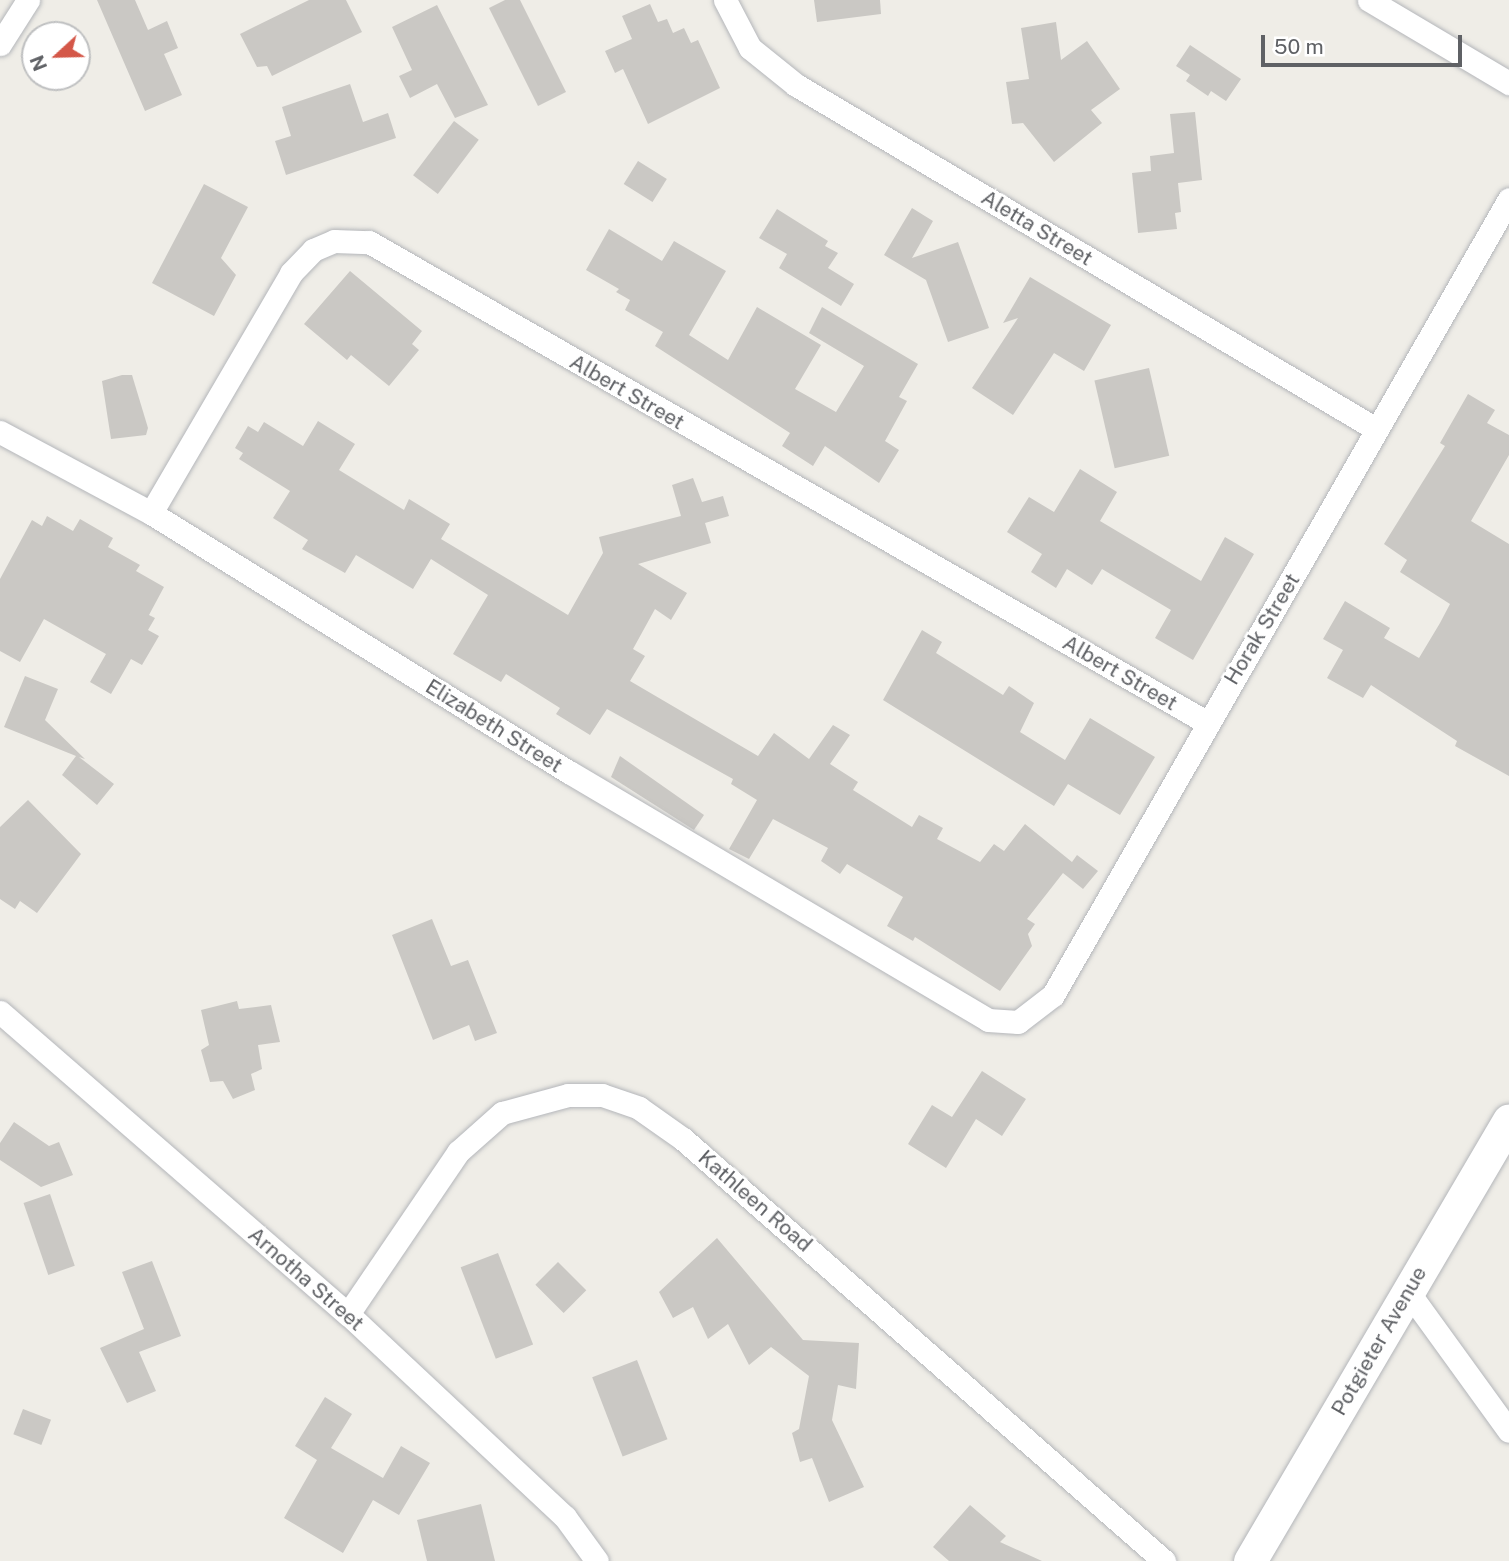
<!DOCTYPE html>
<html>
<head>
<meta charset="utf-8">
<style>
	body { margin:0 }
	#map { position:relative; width:1509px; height:1561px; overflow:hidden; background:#efede7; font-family:"Public Sans",sans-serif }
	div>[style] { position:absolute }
	.building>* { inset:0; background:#cac8c4; transform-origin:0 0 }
	.roads { filter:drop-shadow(0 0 2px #b4b6ba) drop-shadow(0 0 2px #b4b6ba) }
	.street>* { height:23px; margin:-11.5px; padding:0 11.5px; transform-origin:11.5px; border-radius:11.5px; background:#fff }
	.secondary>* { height:33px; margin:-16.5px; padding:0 16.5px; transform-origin:16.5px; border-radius:16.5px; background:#fff }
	span { translate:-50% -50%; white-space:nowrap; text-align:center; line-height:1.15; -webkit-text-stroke:5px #fff; paint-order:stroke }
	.street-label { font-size:21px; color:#5f6165 }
	.north { position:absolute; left:21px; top:21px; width:70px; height:70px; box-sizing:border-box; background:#fff; border:2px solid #bfc0c1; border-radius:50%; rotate:248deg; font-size:19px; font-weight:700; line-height:28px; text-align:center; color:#5f6165 }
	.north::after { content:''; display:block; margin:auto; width:24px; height:32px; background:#d45748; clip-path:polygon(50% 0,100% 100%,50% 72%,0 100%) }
	.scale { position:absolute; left:1261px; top:35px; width:201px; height:32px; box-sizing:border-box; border:4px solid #5f6165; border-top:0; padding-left:9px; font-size:21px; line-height:24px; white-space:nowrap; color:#5f6165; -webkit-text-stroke:5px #fff; paint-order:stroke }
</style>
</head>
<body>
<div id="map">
	<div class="building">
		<div style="clip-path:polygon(97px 0,135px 0,148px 30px,167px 21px,178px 48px,164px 54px,182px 95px,145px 111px)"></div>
		<div style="clip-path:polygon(309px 0,346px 0,362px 32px,272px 76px,267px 66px,257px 67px,240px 34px)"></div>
		<div style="clip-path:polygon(505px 0,520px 0,566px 92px,538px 106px,489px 8px)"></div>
		<div style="clip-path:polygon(814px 0,880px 0,881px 14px,817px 22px)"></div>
		<div style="clip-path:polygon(650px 4px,658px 22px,667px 19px,673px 33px,684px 28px,691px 43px,698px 40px,720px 88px,648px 124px,623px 69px,615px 73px,605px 51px,632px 39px,622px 16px)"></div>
		<div style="clip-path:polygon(437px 5px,488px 105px,455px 118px,437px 84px,410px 98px,399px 76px,412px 70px,392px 27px)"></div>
		<div style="clip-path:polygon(1056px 22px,1061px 60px,1087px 41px,1120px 89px,1091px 110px,1102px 123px,1054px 162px,1023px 123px,1012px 124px,1006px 82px,1029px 79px,1021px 28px)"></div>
		<div style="clip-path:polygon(1190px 45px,1241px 79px,1226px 101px,1211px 91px,1208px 96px,1186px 81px,1190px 75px,1176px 66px)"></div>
		<div style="clip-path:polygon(350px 84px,363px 122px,388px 113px,396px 138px,286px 175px,275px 141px,291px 136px,282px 107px)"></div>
		<div style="clip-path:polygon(1195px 112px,1202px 180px,1178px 183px,1181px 212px,1175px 213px,1177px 229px,1138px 233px,1132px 173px,1151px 171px,1150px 156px,1174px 153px,1170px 114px)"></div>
		<div style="left:454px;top:121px;width:31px;height:68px;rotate:37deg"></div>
		<div style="left:638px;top:161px;width:34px;height:27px;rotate:32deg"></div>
		<div style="clip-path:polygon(204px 184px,248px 207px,221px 258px,236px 275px,214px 316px,152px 283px)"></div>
		<div style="clip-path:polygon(912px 208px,933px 221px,912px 258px,958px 242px,989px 328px,948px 342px,926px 280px,884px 255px)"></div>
		<div style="clip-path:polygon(777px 209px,828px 241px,825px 246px,838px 253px,828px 268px,854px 284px,841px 306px,779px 268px,787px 254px,759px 238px)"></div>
		<div style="clip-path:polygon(609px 229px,662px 261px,674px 241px,726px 271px,689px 335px,728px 360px,757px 307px,821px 345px,795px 389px,836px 412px,864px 366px,809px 333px,822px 307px,918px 364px,899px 397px,907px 401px,885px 441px,899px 450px,879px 483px,825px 446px,813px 466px,782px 446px,790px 433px,655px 346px,663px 332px,625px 310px,630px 300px,616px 292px,619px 289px,586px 270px)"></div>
		<div style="clip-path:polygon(350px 271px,422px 331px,412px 344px,419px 350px,389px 386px,351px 355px,347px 360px,304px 324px)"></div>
		<div style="clip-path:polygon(1030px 277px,1111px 325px,1084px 371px,1054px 353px,1013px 415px,972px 388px,1018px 318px,1003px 323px)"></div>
		<div style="left:1149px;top:368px;width:90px;height:56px;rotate:77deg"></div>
		<div style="clip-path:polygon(122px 375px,132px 375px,148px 428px,146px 435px,111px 439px,102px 381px)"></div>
		<div style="clip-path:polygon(1468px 394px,1495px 410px,1487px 423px,1509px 435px,1509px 455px,1471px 521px,1509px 544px,1509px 776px,1455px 746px,1457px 741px,1371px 685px,1363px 698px,1327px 678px,1343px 650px,1323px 639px,1345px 601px,1390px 628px,1384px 638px,1419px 658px,1440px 623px,1450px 604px,1400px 572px,1407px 560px,1384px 544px,1445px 446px,1440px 443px)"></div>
		<div style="clip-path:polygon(318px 421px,355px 444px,339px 470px,404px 510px,409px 499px,450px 524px,441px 539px,568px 615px,603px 553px,599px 537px,681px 516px,672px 485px,693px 478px,702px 502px,723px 496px,729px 516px,705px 523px,711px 543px,638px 564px,687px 593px,671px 620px,655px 609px,633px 649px,645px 656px,630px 681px,758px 756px,774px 733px,809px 759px,833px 725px,850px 735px,830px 764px,858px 782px,853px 790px,912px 827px,919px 815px,943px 828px,937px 839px,980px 862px,994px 844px,1004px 851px,1025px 824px,1072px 862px,1077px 855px,1098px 871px,1083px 889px,1063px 873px,1027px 919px,1035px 924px,1028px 934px,1032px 946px,1000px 991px,915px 937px,913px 941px,887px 926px,903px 897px,847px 864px,840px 874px,821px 861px,828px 848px,773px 819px,749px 859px,729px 849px,757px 800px,731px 784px,733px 779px,607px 709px,590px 735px,556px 714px,560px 708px,506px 674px,501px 682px,453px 654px,488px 595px,431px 559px,413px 589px,356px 555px,345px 573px,302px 549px,308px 540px,273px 518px,290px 491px,239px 459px,243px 453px,235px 448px,248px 426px,258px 432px,264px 422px,303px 446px)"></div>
		<div style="clip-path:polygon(1080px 469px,1117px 492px,1100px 521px,1201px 581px,1225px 537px,1254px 554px,1193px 660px,1155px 638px,1171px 610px,1102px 569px,1092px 585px,1067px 569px,1056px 588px,1031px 572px,1042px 554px,1007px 532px,1029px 497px,1054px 512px)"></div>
		<div style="clip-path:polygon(47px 516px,73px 531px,80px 519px,113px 538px,108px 547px,140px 565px,136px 571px,164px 587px,149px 615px,155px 618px,148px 630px,159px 636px,142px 665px,131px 659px,111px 694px,90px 682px,106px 654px,44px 619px,20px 662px,0 651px,0 579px,32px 520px,42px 526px)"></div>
		<div style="clip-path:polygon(922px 630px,942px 642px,936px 653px,1003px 695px,1009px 686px,1034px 703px,1020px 732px,1065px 760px,1090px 718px,1155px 757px,1120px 815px,1068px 784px,1054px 806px,883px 700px)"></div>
		<div style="clip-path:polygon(25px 676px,58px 689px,45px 720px,85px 759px,79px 757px,114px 784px,97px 805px,62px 775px,76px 756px,4px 727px)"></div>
		<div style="clip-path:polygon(620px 756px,704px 815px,694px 830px,611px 777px)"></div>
		<div style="clip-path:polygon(28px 800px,81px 854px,37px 913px,20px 901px,15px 909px,0 899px,0 827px)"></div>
		<div style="clip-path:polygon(432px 919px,451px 966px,468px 960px,497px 1033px,475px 1041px,469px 1025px,433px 1040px,392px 935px)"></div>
		<div style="clip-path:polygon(237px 1001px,239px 1009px,271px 1005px,280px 1042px,258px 1045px,262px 1069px,251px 1074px,255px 1090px,233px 1099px,223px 1081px,210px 1082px,201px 1050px,209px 1045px,201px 1010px)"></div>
		<div style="clip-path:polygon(982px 1071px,1026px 1099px,1002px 1136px,976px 1119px,946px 1168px,908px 1144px,932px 1105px,952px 1117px)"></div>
		<div style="clip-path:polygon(14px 1122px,49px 1146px,59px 1142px,73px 1175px,41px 1187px,0 1160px,0 1143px)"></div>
		<div style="left:50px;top:1194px;width:76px;height:28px;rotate:71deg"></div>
		<div style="clip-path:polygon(717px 1238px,803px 1340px,859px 1343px,856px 1389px,838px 1385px,832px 1420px,864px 1487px,829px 1502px,812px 1458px,800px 1462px,792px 1433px,799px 1429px,809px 1376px,771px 1347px,749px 1365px,728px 1324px,708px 1339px,693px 1307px,673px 1318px,659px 1292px)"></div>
		<div style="left:498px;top:1253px;width:98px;height:40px;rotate:69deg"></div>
		<div style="clip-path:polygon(152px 1261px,181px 1336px,139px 1352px,156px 1391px,127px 1403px,100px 1348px,144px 1329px,122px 1272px)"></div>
		<div style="left:558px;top:1262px;width:40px;height:32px;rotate:45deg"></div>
		<div style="left:637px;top:1360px;width:85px;height:48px;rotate:69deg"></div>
		<div style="clip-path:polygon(325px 1397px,352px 1414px,331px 1448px,383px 1478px,401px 1446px,430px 1463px,399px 1515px,373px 1500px,343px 1553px,284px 1518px,317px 1460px,295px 1446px)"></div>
		<div style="left:23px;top:1409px;width:30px;height:27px;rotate:21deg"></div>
		<div style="clip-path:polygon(481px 1504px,495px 1561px,427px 1561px,417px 1520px)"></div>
		<div style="clip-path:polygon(970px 1505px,1006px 1536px,1000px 1542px,1042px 1561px,949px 1561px,933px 1547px)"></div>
	</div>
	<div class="roads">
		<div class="street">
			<div style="left:725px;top:0;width:54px;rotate:62.5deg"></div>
			<div style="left:750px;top:48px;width:59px;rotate:38.8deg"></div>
			<div style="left:796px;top:85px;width:674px;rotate:30.67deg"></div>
			<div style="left:1369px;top:0;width:163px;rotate:30.7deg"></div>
			<div style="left:0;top:44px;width:52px;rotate:-57.5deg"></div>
			<div style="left:0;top:432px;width:171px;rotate:28.2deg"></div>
			<div style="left:151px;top:513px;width:492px;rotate:31.8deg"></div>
			<div style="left:569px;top:772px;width:487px;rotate:30.6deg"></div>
			<div style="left:988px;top:1020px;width:30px;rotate:4deg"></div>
			<div style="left:1018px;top:1022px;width:44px;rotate:-37.6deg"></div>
			<div style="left:1053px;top:995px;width:917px;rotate:-60.19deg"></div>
			<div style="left:151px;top:513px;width:278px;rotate:-59.7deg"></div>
			<div style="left:291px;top:273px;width:32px;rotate:-46deg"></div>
			<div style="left:313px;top:250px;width:23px;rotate:-23deg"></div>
			<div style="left:334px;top:241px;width:35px;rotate:2deg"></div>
			<div style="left:369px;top:242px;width:965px;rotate:29.83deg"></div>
			<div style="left:0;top:1012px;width:461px;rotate:41deg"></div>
			<div style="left:348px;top:1314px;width:297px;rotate:43.1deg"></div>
			<div style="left:565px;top:1517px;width:54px;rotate:54deg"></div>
			<div style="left:1409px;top:1293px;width:170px;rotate:54.1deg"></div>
			<div style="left:348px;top:1314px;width:196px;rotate:-55.8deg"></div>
			<div style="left:458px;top:1152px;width:59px;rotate:-41.6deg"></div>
			<div style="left:502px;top:1113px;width:68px;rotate:-15.3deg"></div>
			<div style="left:568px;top:1095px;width:34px"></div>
			<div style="left:602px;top:1095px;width:39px;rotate:19deg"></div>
			<div style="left:639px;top:1108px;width:54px;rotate:35.2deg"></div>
			<div style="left:683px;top:1139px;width:640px;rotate:41.26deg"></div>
		</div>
		<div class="secondary">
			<div style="left:1250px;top:1561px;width:511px;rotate:-59.57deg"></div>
		</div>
	</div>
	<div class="street-label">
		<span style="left:1037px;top:228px;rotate:31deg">Aletta Street</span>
		<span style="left:627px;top:392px;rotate:30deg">Albert Street</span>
		<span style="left:1262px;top:629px;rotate:-59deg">Horak Street</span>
		<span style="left:1120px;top:673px;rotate:30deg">Albert Street</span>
		<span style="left:494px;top:726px;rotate:32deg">Elizabeth Street</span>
		<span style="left:755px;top:1201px;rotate:41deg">Kathleen Road</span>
		<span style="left:306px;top:1279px;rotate:41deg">Arnotha Street</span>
		<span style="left:1379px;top:1341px;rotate:-60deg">Potgieter Avenue</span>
	</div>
	<div class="north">N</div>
	<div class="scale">50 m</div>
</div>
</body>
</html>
